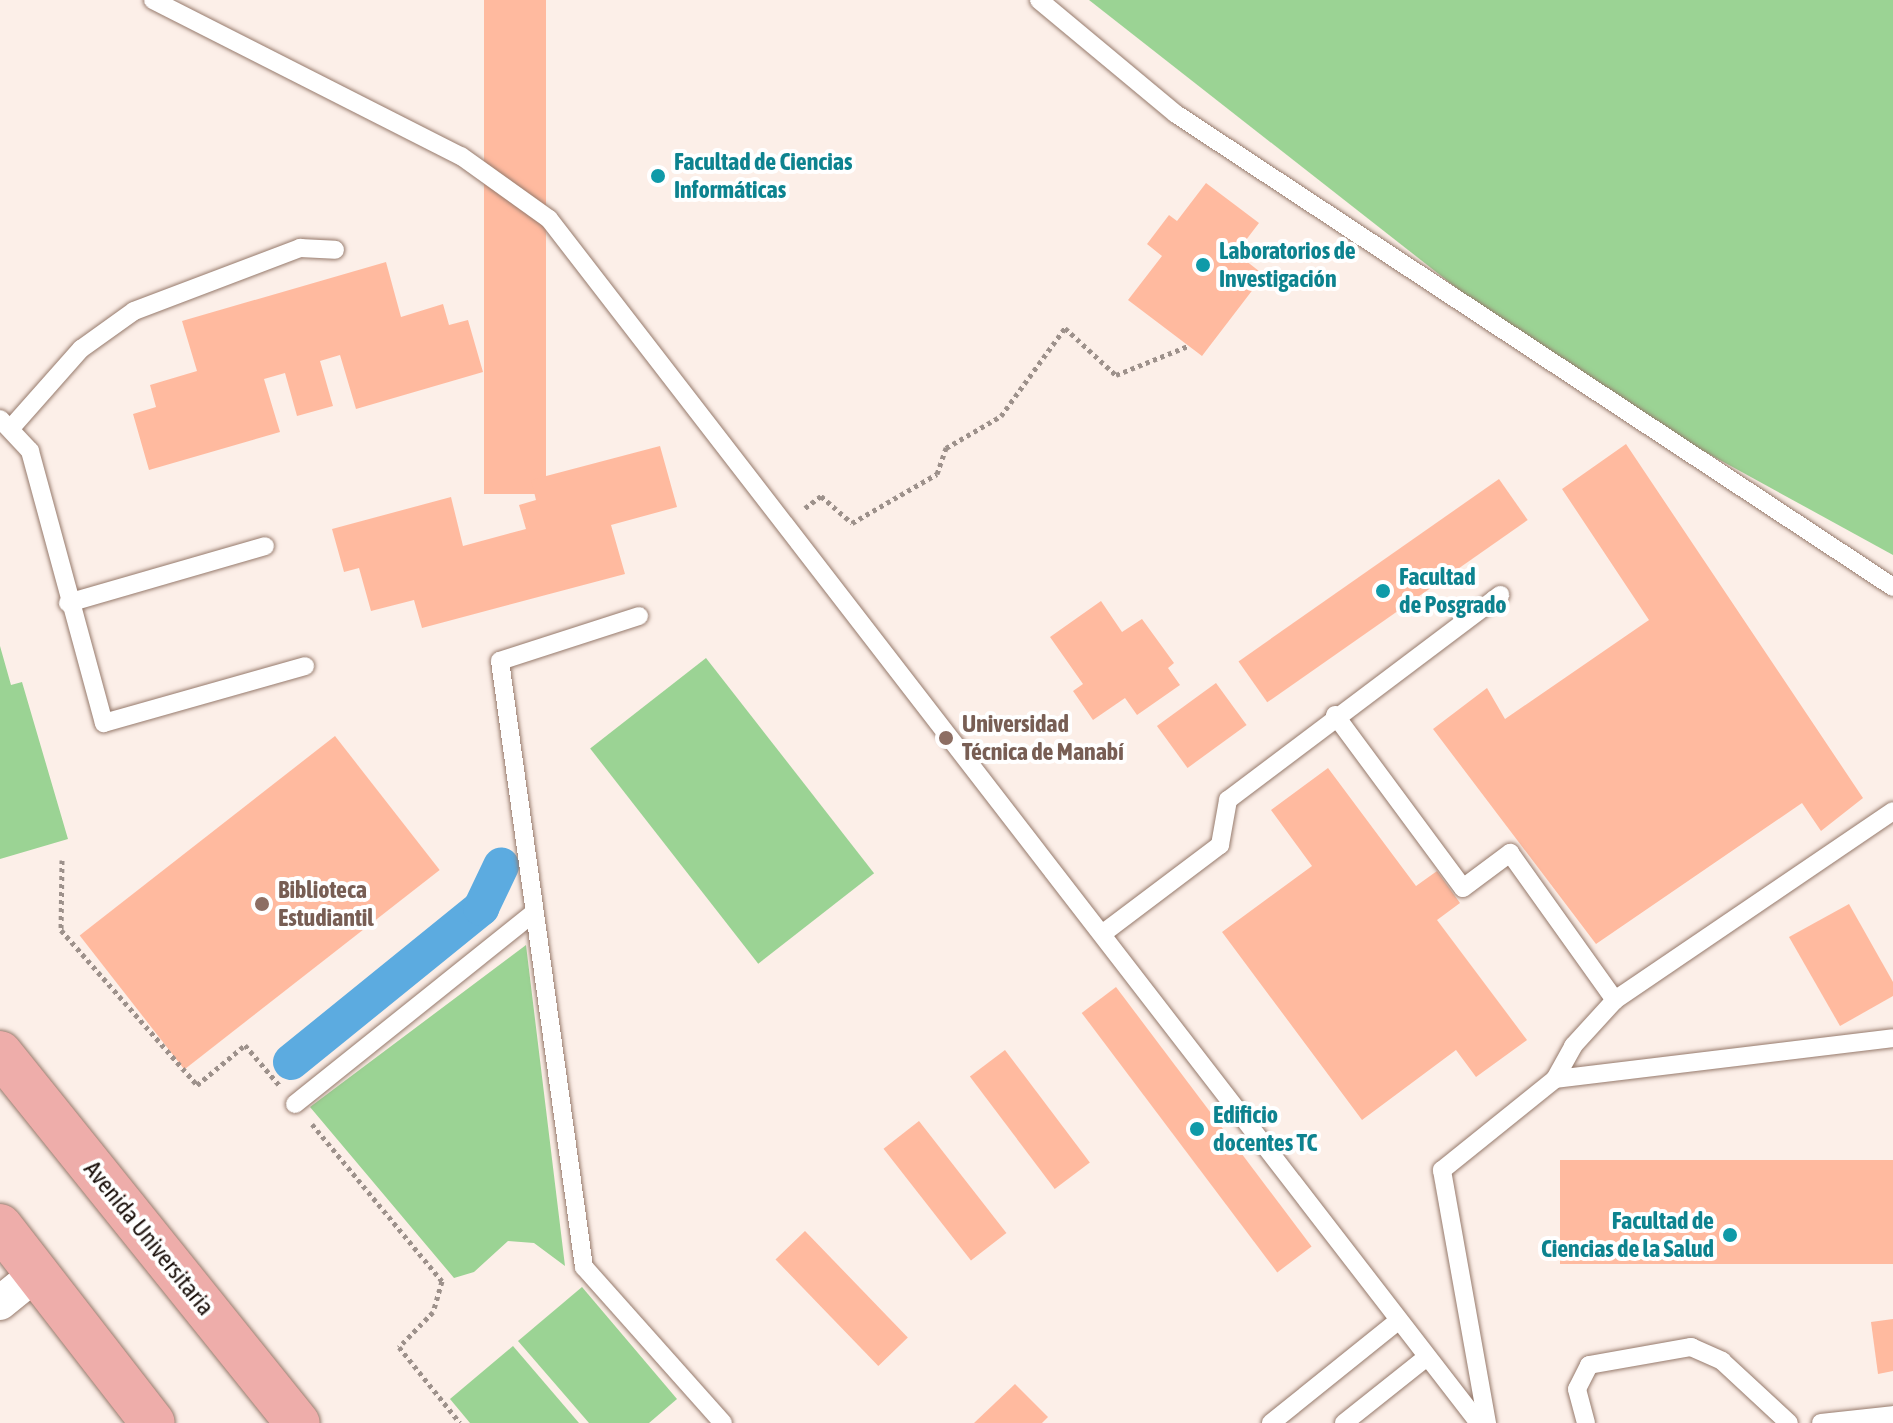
<!DOCTYPE html>
<html>
<head>
<meta charset="utf-8">
<style>
	body { margin:0 }
	#map { position:relative; width:1893px; height:1423px; overflow:hidden; background:#fcefe8; font-family:"Asap Condensed",sans-serif }
	div>[style] { position:absolute }
	.green>* { inset:0; background:#9bd394; transform-origin:0 0 }
	.canal>* { height:36px; margin:-18px; padding:0 18px; transform-origin:18px; border-radius:18px; background:#5cabe0 }
	.building>* { inset:0; background:#ffba9f; transform-origin:0 0 }
	.path>* { height:5px; margin-top:-2.5px; transform-origin:0; background:repeating-linear-gradient(90deg,#9d918b 0 4px,transparent 0 8px) }
	.roads { filter:drop-shadow(0 0 2px #967a6c) drop-shadow(0 0 2px #967a6c) }
	.service>* { height:18px; margin:-9px; padding:0 9px; transform-origin:9px; border-radius:9px; background:#fff }
	.minor>* { height:34px; margin:-17px; padding:0 17px; transform-origin:17px; border-radius:17px; background:#fff }
	.primary>* { height:44px; margin:-22px; padding:0 22px; transform-origin:22px; border-radius:22px; background:#eeadaa }
	.dots>* { width:22px; height:22px; translate:-50% -50%; box-sizing:border-box; border:4px solid #fff; border-radius:50% }
	span { translate:-50% -50%; white-space:nowrap; text-align:center; line-height:1.15; -webkit-text-stroke:8px #fff; paint-order:stroke }
	.culture-label { font-size:24px; color:#0d838f; font-weight:700 }
	.left { translate:0 -50%; text-align:left }
	.right { translate:-100% -50%; text-align:right }
	.education-label { font-size:24px; color:#785e54; font-weight:700 }
	.street-label { font-size:24px; color:#1a0f0a }
</style>
</head>
<body>
<div id="map">
	<div class="green">
		<div style="clip-path:polygon(1089px 0,1893px 0,1893px 555px,1574px 380px)"></div>
		<div style="clip-path:polygon(0 646px,11px 685px,22px 682px,68px 839px,0 859px)"></div>
		<div style="left:706px;top:658px;width:273px;height:147px;rotate:52deg"></div>
		<div style="clip-path:polygon(526px 945px,565px 1266px,534px 1243px,508px 1241px,474px 1272px,454px 1278px,310px 1107px)"></div>
		<div style="clip-path:polygon(582px 1287px,677px 1399px,649px 1423px,589px 1423px,518px 1341px)"></div>
		<div style="clip-path:polygon(513px 1346px,579px 1423px,470px 1423px,450px 1399px)"></div>
	</div>
	<div class="canal">
		<div style="left:291px;top:1062px;width:245px;rotate:-39deg"></div>
		<div style="left:481px;top:908px;width:47px;rotate:-64.5deg"></div>
	</div>
	<div class="building">
		<div style="left:484px;top:0;width:62px;height:494px"></div>
		<div style="clip-path:polygon(1206px 183px,1259px 223px,1236px 253px,1264px 275px,1202px 356px,1128px 300px,1162px 256px,1147px 244px,1169px 215px,1177px 221px)"></div>
		<div style="clip-path:polygon(386px 262px,401px 317px,443px 304px,449px 325px,468px 320px,483px 372px,356px 409px,340px 355px,320px 361px,333px 406px,297px 416px,285px 373px,264px 379px,280px 432px,149px 470px,133px 414px,156px 407px,150px 385px,197px 371px,182px 321px)"></div>
		<div style="clip-path:polygon(1626px 444px,1863px 798px,1821px 831px,1802px 803px,1596px 944px,1433px 729px,1487px 688px,1505px 719px,1649px 620px,1562px 489px)"></div>
		<div style="clip-path:polygon(660px 446px,677px 507px,611px 525px,625px 574px,422px 628px,414px 600px,371px 611px,359px 568px,344px 572px,332px 529px,451px 497px,463px 546px,526px 529px,519px 505px,536px 500px,531px 480px)"></div>
		<div style="left:1499px;top:479px;width:50px;height:318px;rotate:55deg"></div>
		<div style="clip-path:polygon(1101px 601px,1122px 632px,1142px 619px,1174px 663px,1168px 668px,1180px 685px,1137px 715px,1125px 698px,1093px 720px,1073px 691px,1083px 684px,1050px 637px)"></div>
		<div style="left:1216px;top:683px;width:52px;height:73px;rotate:54deg"></div>
		<div style="left:335px;top:736px;width:170px;height:324px;rotate:52deg"></div>
		<div style="clip-path:polygon(1328px 768px,1416px 886px,1437px 871px,1460px 903px,1437px 920px,1527px 1040px,1476px 1077px,1456px 1050px,1362px 1120px,1222px 932px,1312px 866px,1271px 810px)"></div>
		<div style="clip-path:polygon(1849px 904px,1893px 982px,1893px 996px,1840px 1026px,1789px 937px)"></div>
		<div style="left:1116px;top:987px;width:325px;height:43px;rotate:53deg"></div>
		<div style="left:1005px;top:1050px;width:141px;height:44px;rotate:53deg"></div>
		<div style="left:919px;top:1121px;width:142px;height:45px;rotate:52deg"></div>
		<div style="left:1893px;top:1160px;width:104px;height:333px;rotate:90deg"></div>
		<div style="left:805px;top:1231px;width:148px;height:41px;rotate:46deg"></div>
		<div style="clip-path:polygon(1893px 1319px,1893px 1371px,1878px 1374px,1871px 1322px)"></div>
		<div style="clip-path:polygon(1015px 1384px,1048px 1417px,1042px 1423px,974px 1423px)"></div>
	</div>
	<div class="path">
		<div style="left:805px;top:508px;width:20px;rotate:-37deg"></div>
		<div style="left:821px;top:496px;width:41px;rotate:41.1deg"></div>
		<div style="left:852px;top:523px;width:98px;rotate:-30deg"></div>
		<div style="left:937px;top:474px;width:28px;rotate:-71deg"></div>
		<div style="left:946px;top:448px;width:64px;rotate:-30.2deg"></div>
		<div style="left:1001px;top:416px;width:109px;rotate:-54deg"></div>
		<div style="left:1065px;top:328px;width:69px;rotate:42.7deg"></div>
		<div style="left:1116px;top:375px;width:78px;rotate:-21.9deg"></div>
		<div style="left:62px;top:860px;width:70px;rotate:90.8deg"></div>
		<div style="left:61px;top:930px;width:206px;rotate:48.7deg"></div>
		<div style="left:197px;top:1085px;width:62px;rotate:-39.8deg"></div>
		<div style="left:245px;top:1045px;width:54px;rotate:49.5deg"></div>
		<div style="left:312px;top:1124px;width:204px;rotate:50.4deg"></div>
		<div style="left:442px;top:1281px;width:32px;rotate:106deg"></div>
		<div style="left:433px;top:1312px;width:49px;rotate:134.2deg"></div>
		<div style="left:399px;top:1347px;width:97px;rotate:51.2deg"></div>
	</div>
	<div class="roads">
		<div class="service">
			<div style="left:153px;top:0;width:345px;rotate:26.9deg"></div>
			<div style="left:461px;top:156px;width:108px;rotate:35.6deg"></div>
			<div style="left:549px;top:219px;width:1521px;rotate:52.32deg"></div>
			<div style="left:1039px;top:0;width:178px;rotate:39.8deg"></div>
			<div style="left:1176px;top:114px;width:859px;rotate:33.41deg"></div>
			<div style="left:0;top:419px;width:44px;rotate:46.8deg"></div>
			<div style="left:30px;top:451px;width:282px;rotate:74.8deg"></div>
			<div style="left:104px;top:723px;width:209px;rotate:-15.8deg"></div>
			<div style="left:11px;top:428px;width:106px;rotate:-48.5deg"></div>
			<div style="left:81px;top:349px;width:65px;rotate:-35.6deg"></div>
			<div style="left:134px;top:311px;width:178px;rotate:-20.8deg"></div>
			<div style="left:300px;top:248px;width:35px;rotate:3deg"></div>
			<div style="left:68px;top:603px;width:205px;rotate:-16.1deg"></div>
			<div style="left:639px;top:616px;width:146px;rotate:162.1deg"></div>
			<div style="left:500px;top:661px;width:612px;rotate:82.11deg"></div>
			<div style="left:584px;top:1267px;width:209px;rotate:48.3deg"></div>
			<div style="left:1335px;top:715px;width:215px;rotate:53.5deg"></div>
			<div style="left:1463px;top:888px;width:59px;rotate:-36.7deg"></div>
			<div style="left:1510px;top:853px;width:181px;rotate:54.5deg"></div>
			<div style="left:1102px;top:934px;width:148px;rotate:-37deg"></div>
			<div style="left:1220px;top:845px;width:46px;rotate:-79.9deg"></div>
			<div style="left:1228px;top:800px;width:341px;rotate:-37deg"></div>
			<div style="left:1555px;top:1079px;width:38px;rotate:-61deg"></div>
			<div style="left:1573px;top:1046px;width:62px;rotate:-47.6deg"></div>
			<div style="left:1615px;top:1000px;width:336px;rotate:-34.2deg"></div>
			<div style="left:295px;top:1104px;width:307px;rotate:-38.7deg"></div>
			<div style="left:1271px;top:1423px;width:164px;rotate:-38.8deg"></div>
			<div style="left:1344px;top:1423px;width:106px;rotate:-38.5deg"></div>
			<div style="left:1487px;top:1423px;width:257px;rotate:-100.1deg"></div>
			<div style="left:1442px;top:1170px;width:145px;rotate:-38.8deg"></div>
			<div style="left:1555px;top:1079px;width:340px;rotate:-6.9deg"></div>
			<div style="left:1586px;top:1423px;width:35px;rotate:-105deg"></div>
			<div style="left:1577px;top:1389px;width:27px;rotate:-63deg"></div>
			<div style="left:1589px;top:1365px;width:104px;rotate:-10deg"></div>
			<div style="left:1691px;top:1347px;width:34px;rotate:24deg"></div>
			<div style="left:1722px;top:1361px;width:91px;rotate:42.8deg"></div>
			<div style="left:1821px;top:1423px;width:72px;rotate:-6.3deg"></div>
		</div>
		<div class="minor">
			<div style="left:0;top:1303px;width:48px;rotate:-39deg"></div>
		</div>
		<div class="primary">
			<div style="left:0;top:1053px;width:475px;rotate:51.2deg"></div>
			<div style="left:0;top:1226px;width:249px;rotate:52.2deg"></div>
		</div>
	</div>
	<div class="dots">
		<div style="left:658px;top:176px;background:#0f9aa8"></div>
		<div style="left:1203px;top:265px;background:#0f9aa8"></div>
		<div style="left:1383px;top:591px;background:#0f9aa8"></div>
		<div style="left:946px;top:738px;background:#8d6e63"></div>
		<div style="left:262px;top:904px;background:#8d6e63"></div>
		<div style="left:1197px;top:1129px;background:#0f9aa8"></div>
		<div style="left:1730px;top:1235px;background:#0f9aa8"></div>
	</div>
	<div class="culture-label">
		<span class="left" style="left:674px;top:176px">Facultad de Ciencias<br>Informáticas</span>
		<span class="left" style="left:1219px;top:265px">Laboratorios de<br>Investigación</span>
		<span class="left" style="left:1399px;top:591px">Facultad<br>de Posgrado</span>
		<span class="left" style="left:1213px;top:1129px">Edificio<br>docentes TC</span>
		<span class="right" style="left:1714px;top:1235px">Facultad de<br>Ciencias de la Salud</span>
	</div>
	<div class="education-label">
		<span class="left" style="left:962px;top:738px">Universidad<br>Técnica de Manabí</span>
		<span class="left" style="left:278px;top:904px">Biblioteca<br>Estudiantil</span>
	</div>
	<div class="street-label">
		<span style="left:149px;top:1238px;rotate:51deg">Avenida Universitaria</span>
	</div>
</div>
</body>
</html>
